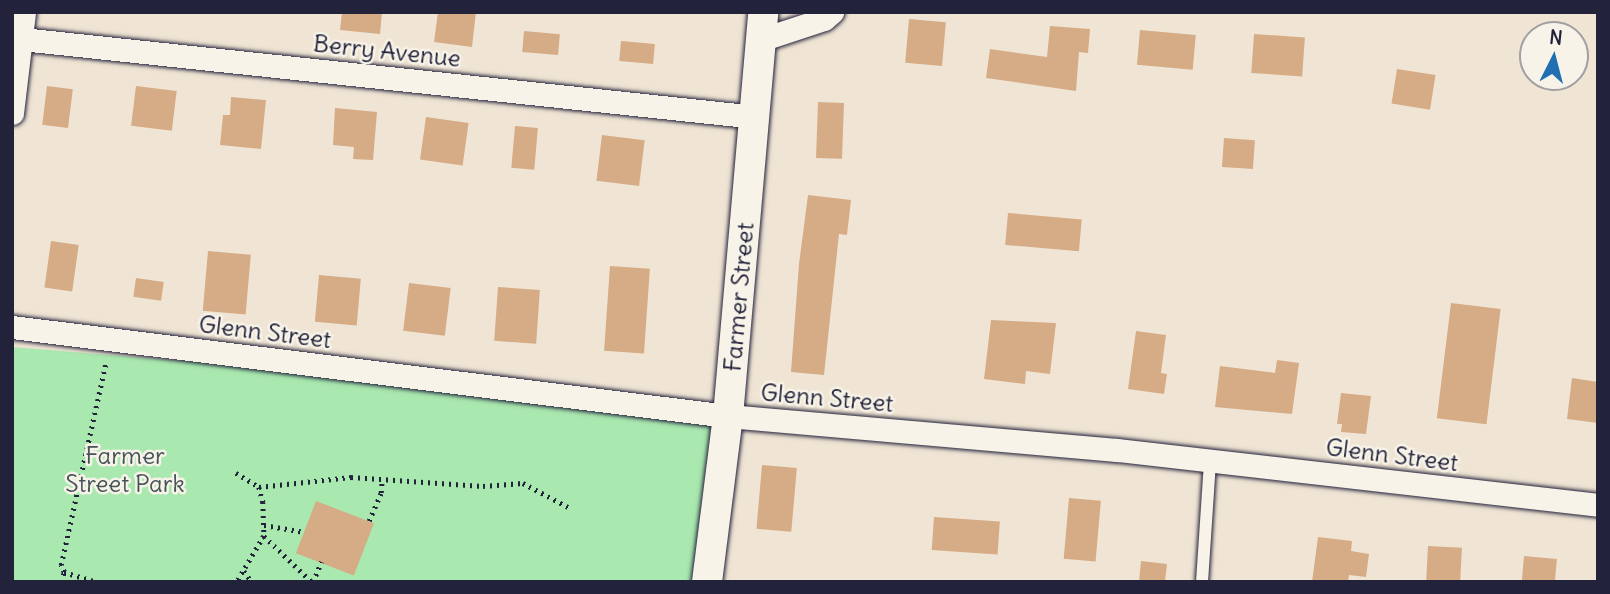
<!DOCTYPE html>
<html>
<head>
<meta charset="utf-8">
<style>
	body { margin:0 }
	#map { position:relative; width:1610px; height:594px; overflow:hidden; background:#f0e5d4; font-family:Delius,sans-serif }
	div>[style] { position:absolute }
	.green>* { inset:0; background:#a9e8af }
	.building>* { inset:0; background:#d5ac86; transform-origin:0 0 }
	.path>* { height:4.5px; margin-top:-2.25px; transform-origin:0; background:repeating-linear-gradient(90deg,#22223b 0 2px,transparent 0 7px) }
	.roads { filter:drop-shadow(0 0 2px #22223b) drop-shadow(0 0 2px #22223b) }
	.service>* { height:12px; margin:-6px; padding:0 6px; transform-origin:6px; border-radius:6px; background:#f7f3e8 }
	.minor>* { height:23px; margin:-11.5px; padding:0 11.5px; transform-origin:11.5px; border-radius:11.5px; background:#f7f3e8 }
	.tertiary>* { height:30px; margin:-15px; padding:0 15px; transform-origin:15px; border-radius:15px; background:#f7f3e8 }
	span { translate:-50% -50%; white-space:nowrap; text-align:center; line-height:1.15; -webkit-text-stroke:5px #f7f3e8; paint-order:stroke }
	.street-label { font-size:24px; color:#22223b }
	.park-label { font-size:24px; color:#445458 }
	.frame { position:absolute; inset:0; border:14px solid #22223b; pointer-events:none }
	.north { position:absolute; left:1519px; top:21px; width:70px; height:70px; box-sizing:border-box; background:#f7f3e8; border:2px solid #a29fa3; border-radius:50%; rotate:6deg; font-size:19px; font-weight:700; line-height:28px; text-align:center; color:#22223b }
	.north::after { content:''; display:block; margin:auto; width:24px; height:32px; background:#1f6fb2; clip-path:polygon(50% 0,100% 100%,50% 72%,0 100%) }
</style>
</head>
<body>
<div id="map">
	<div class="green">
		<div style="clip-path:polygon(12px 347px,728px 406px,708px 582px,12px 582px)"></div>
	</div>
	<div class="building">
		<div style="clip-path:polygon(342px 12px,382px 12px,380px 34px,340px 30px)"></div>
		<div style="clip-path:polygon(438px 12px,476px 12px,472px 47px,434px 42px)"></div>
		<div style="left:909px;top:19px;width:37px;height:44px;rotate:5deg"></div>
		<div style="clip-path:polygon(1050px 26px,1090px 29px,1088px 53px,1079px 52px,1076px 91px,986px 78px,990px 49px,1047px 57px)"></div>
		<div style="left:1140px;top:30px;width:56px;height:35px;rotate:5deg"></div>
		<div style="left:524px;top:31px;width:36px;height:21px;rotate:5deg"></div>
		<div style="left:1254px;top:34px;width:51px;height:39px;rotate:4deg"></div>
		<div style="left:621px;top:41px;width:34px;height:20px;rotate:5deg"></div>
		<div style="left:1397px;top:69px;width:39px;height:35px;rotate:9deg"></div>
		<div style="left:47px;top:86px;width:26px;height:39px;rotate:7deg"></div>
		<div style="left:136px;top:86px;width:41px;height:40px;rotate:7deg"></div>
		<div style="clip-path:polygon(231px 97px,266px 100px,261px 149px,220px 145px,223px 115px,230px 115px)"></div>
		<div style="left:818px;top:102px;width:26px;height:56px;rotate:2deg"></div>
		<div style="clip-path:polygon(335px 108px,377px 112px,373px 160px,353px 159px,354px 147px,333px 145px)"></div>
		<div style="left:426px;top:117px;width:43px;height:43px;rotate:8deg"></div>
		<div style="left:515px;top:126px;width:23px;height:42px;rotate:5deg"></div>
		<div style="left:602px;top:135px;width:43px;height:46px;rotate:7deg"></div>
		<div style="left:1224px;top:138px;width:31px;height:29px;rotate:4deg"></div>
		<div style="clip-path:polygon(808px 195px,851px 200px,847px 235px,839px 234px,824px 375px,791px 372px,799px 264px)"></div>
		<div style="left:1008px;top:213px;width:74px;height:32px;rotate:5deg"></div>
		<div style="left:51px;top:241px;width:28px;height:47px;rotate:8deg"></div>
		<div style="left:208px;top:251px;width:43px;height:60px;rotate:5deg"></div>
		<div style="left:610px;top:266px;width:40px;height:85px;rotate:4deg"></div>
		<div style="left:319px;top:275px;width:42px;height:47px;rotate:5deg"></div>
		<div style="left:136px;top:278px;width:28px;height:19px;rotate:8deg"></div>
		<div style="left:409px;top:283px;width:42px;height:48px;rotate:7deg"></div>
		<div style="left:498px;top:287px;width:42px;height:54px;rotate:4deg"></div>
		<div style="left:1451px;top:303px;width:50px;height:116px;rotate:7deg"></div>
		<div style="clip-path:polygon(991px 320px,1056px 323px,1050px 374px,1026px 371px,1025px 384px,984px 379px)"></div>
		<div style="clip-path:polygon(1136px 331px,1166px 335px,1161px 373px,1167px 374px,1164px 394px,1128px 389px)"></div>
		<div style="clip-path:polygon(1277px 360px,1299px 363px,1292px 414px,1215px 407px,1220px 366px,1275px 373px)"></div>
		<div style="clip-path:polygon(1572px 378px,1598px 382px,1598px 423px,1567px 419px)"></div>
		<div style="clip-path:polygon(1341px 393px,1371px 396px,1366px 434px,1341px 432px,1342px 424px,1337px 424px)"></div>
		<div style="left:762px;top:465px;width:35px;height:64px;rotate:5deg"></div>
		<div style="left:1069px;top:498px;width:32px;height:61px;rotate:5deg"></div>
		<div style="left:316px;top:501px;width:62px;height:56px;rotate:21deg"></div>
		<div style="left:934px;top:517px;width:66px;height:33px;rotate:4deg"></div>
		<div style="clip-path:polygon(1318px 537px,1352px 541px,1351px 551px,1369px 554px,1366px 577px,1349px 575px,1348px 582px,1312px 582px)"></div>
		<div style="left:1428px;top:546px;width:34px;height:36px;rotate:3deg"></div>
		<div style="left:1524px;top:556px;width:33px;height:26px;rotate:5deg"></div>
		<div style="clip-path:polygon(1141px 561px,1167px 564px,1165px 582px,1139px 582px)"></div>
	</div>
	<div class="path">
		<div style="left:236px;top:473px;width:27px;rotate:31deg"></div>
		<div style="left:259px;top:487px;width:16px;rotate:75deg"></div>
		<div style="left:263px;top:502px;width:34px;rotate:88deg"></div>
		<div style="left:264px;top:536px;width:53px;rotate:120.4deg"></div>
		<div style="left:259px;top:487px;width:93px;rotate:-6.2deg"></div>
		<div style="left:351px;top:477px;width:132px;rotate:3.9deg"></div>
		<div style="left:483px;top:486px;width:40px;rotate:-4.3deg"></div>
		<div style="left:523px;top:483px;width:53px;rotate:28deg"></div>
		<div style="left:369px;top:521px;width:30px;rotate:-67deg"></div>
		<div style="left:381px;top:493px;width:14px;rotate:-86deg"></div>
		<div style="left:264px;top:525px;width:41px;rotate:9.9deg"></div>
		<div style="left:264px;top:536px;width:66px;rotate:43.8deg"></div>
		<div style="left:244px;top:571px;width:14px;rotate:54deg"></div>
		<div style="left:64px;top:572px;width:8px;rotate:-113deg"></div>
		<div style="left:61px;top:565px;width:208px;rotate:-77.5deg"></div>
		<div style="left:61px;top:582px;width:10px;rotate:-73deg"></div>
		<div style="left:64px;top:572px;width:34px;rotate:17deg"></div>
		<div style="left:313px;top:582px;width:22px;rotate:-68deg"></div>
	</div>
	<div class="roads">
		<div class="service">
			<div style="left:1202px;top:582px;width:122px;rotate:-86.2deg"></div>
		</div>
		<div class="minor">
			<div style="left:12px;top:38px;width:748px;rotate:6.06deg"></div>
			<div style="left:760px;top:40px;width:67px;rotate:-18.2deg"></div>
			<div style="left:824px;top:19px;width:11px;rotate:-41deg"></div>
			<div style="left:12px;top:113px;width:102px;rotate:-83.2deg"></div>
			<div style="left:12px;top:327px;width:722px;rotate:7.09deg"></div>
			<div style="left:728px;top:416px;width:390px;rotate:5deg"></div>
			<div style="left:1117px;top:450px;width:484px;rotate:6.5deg"></div>
		</div>
		<div class="tertiary">
			<div style="left:707px;top:582px;width:167px;rotate:-82.8deg"></div>
			<div style="left:728px;top:416px;width:406px;rotate:-85deg"></div>
		</div>
	</div>
	<div class="street-label">
		<span style="left:387px;top:51px;rotate:6deg">Berry Avenue</span>
		<span style="left:739px;top:297px;rotate:-85deg">Farmer Street</span>
		<span style="left:265px;top:332px;rotate:7deg">Glenn Street</span>
		<span style="left:827px;top:398px;rotate:5deg">Glenn Street</span>
		<span style="left:1392px;top:455px;rotate:7deg">Glenn Street</span>
	</div>
	<div class="park-label">
		<span style="left:125px;top:470px">Farmer<br>Street Park</span>
	</div>
	<div class="frame"></div>
	<div class="north">N</div>
</div>
</body>
</html>
